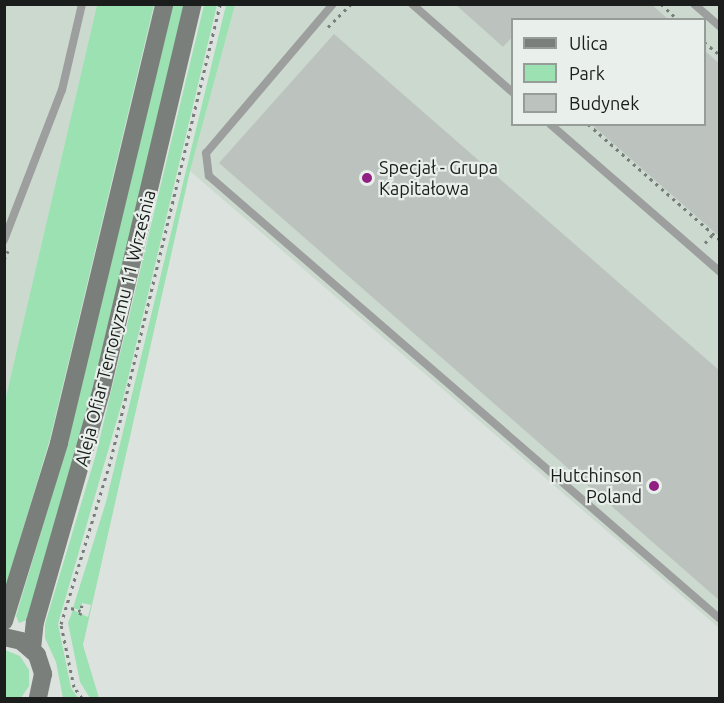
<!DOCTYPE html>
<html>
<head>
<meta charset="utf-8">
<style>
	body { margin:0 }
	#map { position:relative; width:724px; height:703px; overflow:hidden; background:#dce3de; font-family:Ubuntu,sans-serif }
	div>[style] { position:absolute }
	.built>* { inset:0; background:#ccd9cf }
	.green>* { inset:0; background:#9be1b2 }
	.building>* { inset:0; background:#bcc3be }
	.path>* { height:3px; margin-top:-1.5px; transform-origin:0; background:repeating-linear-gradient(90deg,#787d7a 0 3px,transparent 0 7.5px) }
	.lane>* { height:8px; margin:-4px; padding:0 4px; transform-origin:4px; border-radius:4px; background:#9c9f9d }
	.secondary>* { height:18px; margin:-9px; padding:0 9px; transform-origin:9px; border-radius:9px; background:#7b7f7c }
	.dots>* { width:16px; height:16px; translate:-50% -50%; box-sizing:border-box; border:3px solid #e9f0eb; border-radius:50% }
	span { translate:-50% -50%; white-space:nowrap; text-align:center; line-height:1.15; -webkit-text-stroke:4.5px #e9f0eb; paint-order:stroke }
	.poi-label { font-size:18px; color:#1a1d1b }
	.left { translate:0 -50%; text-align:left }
	.right { translate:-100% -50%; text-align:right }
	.street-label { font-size:18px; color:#1a1d1b }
	.frame { position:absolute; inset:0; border:6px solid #1a1d1b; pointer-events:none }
	.legend { position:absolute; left:511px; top:18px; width:195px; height:108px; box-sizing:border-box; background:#e9f0eb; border:2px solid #969c98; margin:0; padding:8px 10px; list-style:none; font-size:18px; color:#1a1d1b }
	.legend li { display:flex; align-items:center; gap:12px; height:30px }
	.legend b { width:30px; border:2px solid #969c98 }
</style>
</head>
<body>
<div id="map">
	<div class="built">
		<div style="clip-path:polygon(5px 5px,97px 5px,5px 401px)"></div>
		<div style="clip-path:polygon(evenodd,235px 5px,720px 6px,719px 628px,190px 171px,235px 5px,512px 20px,704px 20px,704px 124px,512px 124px,512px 20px)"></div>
	</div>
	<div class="green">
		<div style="clip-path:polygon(97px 5px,154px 5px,50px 439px,5px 590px,5px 401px)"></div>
		<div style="clip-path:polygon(173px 5px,185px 5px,93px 390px,27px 620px,19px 623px,16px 616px,67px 445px)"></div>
		<div style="clip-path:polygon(204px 5px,217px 5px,123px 399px,58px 624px,71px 688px,78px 698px,63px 698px,56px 662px,45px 638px,45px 624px,96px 454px)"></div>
		<div style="clip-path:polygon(226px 5px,235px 5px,190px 171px,83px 645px,99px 698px,90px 698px,80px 682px,68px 623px,73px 610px,88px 617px,91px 605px,82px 603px,80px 610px,73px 608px,106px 502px)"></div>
		<div style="clip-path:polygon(5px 650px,20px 656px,29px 670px,29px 686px,21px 698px,5px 698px)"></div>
	</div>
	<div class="building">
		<div style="clip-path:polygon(455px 4px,651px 4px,669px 20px,513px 20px,513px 36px,503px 47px)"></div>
		<div style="clip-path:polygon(334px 34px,720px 371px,720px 601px,219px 163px)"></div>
		<div style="clip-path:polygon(705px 51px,720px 64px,720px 237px,591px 124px,705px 124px)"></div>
	</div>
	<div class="path">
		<div style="left:661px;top:4px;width:23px;rotate:43deg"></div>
		<div style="left:328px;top:27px;width:33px;rotate:-45deg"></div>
		<div style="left:704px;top:42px;width:21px;rotate:39deg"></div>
		<div style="left:588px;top:124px;width:176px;rotate:41.3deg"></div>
		<div style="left:705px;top:243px;width:12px;rotate:-48deg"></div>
		<div style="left:4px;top:260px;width:10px;rotate:-66deg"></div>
		<div style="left:71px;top:608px;width:10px;rotate:17deg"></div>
		<div style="left:80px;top:615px;width:10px;rotate:-79deg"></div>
		<div style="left:82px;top:698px;width:14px;rotate:-126deg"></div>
		<div style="left:74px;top:687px;width:64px;rotate:-101.7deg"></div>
		<div style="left:61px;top:624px;width:172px;rotate:-73.1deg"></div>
		<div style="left:111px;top:459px;width:468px;rotate:-76.5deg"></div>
	</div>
	<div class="lane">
		<div style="left:333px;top:4px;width:196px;rotate:130.4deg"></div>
		<div style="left:206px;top:153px;width:23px;rotate:83deg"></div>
		<div style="left:209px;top:176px;width:676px;rotate:40.92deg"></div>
		<div style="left:412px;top:4px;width:133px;rotate:41.3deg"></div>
		<div style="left:694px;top:4px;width:35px;rotate:41deg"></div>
		<div style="left:550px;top:124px;width:225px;rotate:41deg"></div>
		<div style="left:4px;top:240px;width:161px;rotate:-68.9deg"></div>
		<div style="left:62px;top:90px;width:88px;rotate:-76.9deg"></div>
	</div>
	<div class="secondary">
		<div style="left:4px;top:621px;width:186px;rotate:-72.8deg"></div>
		<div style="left:59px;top:443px;width:451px;rotate:-76.5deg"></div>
		<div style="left:4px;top:637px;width:17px;rotate:13deg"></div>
		<div style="left:21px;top:641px;width:21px;rotate:41deg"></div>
		<div style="left:37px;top:655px;width:20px;rotate:72deg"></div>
		<div style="left:43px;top:674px;width:25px;rotate:102deg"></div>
		<div style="left:32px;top:649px;width:27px;rotate:-84deg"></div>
		<div style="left:35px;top:622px;width:239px;rotate:-74deg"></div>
		<div style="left:101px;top:392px;width:399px;rotate:-76.7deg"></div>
	</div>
	<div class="dots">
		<div style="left:367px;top:178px;background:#902081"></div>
		<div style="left:654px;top:486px;background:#902081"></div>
	</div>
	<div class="poi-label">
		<span class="left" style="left:379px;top:178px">Specjał - Grupa<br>Kapitałowa</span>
		<span class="right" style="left:642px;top:486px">Hutchinson<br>Poland</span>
	</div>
	<div class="street-label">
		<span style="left:115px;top:328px;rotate:-76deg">Aleja Ofiar Terroryzmu 11 Września</span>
	</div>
	<div class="frame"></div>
	<ul class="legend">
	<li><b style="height:8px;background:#7b7f7c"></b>Ulica</li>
	<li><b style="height:16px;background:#9be1b2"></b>Park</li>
	<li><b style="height:16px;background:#bcc3be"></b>Budynek</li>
	</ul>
</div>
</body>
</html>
